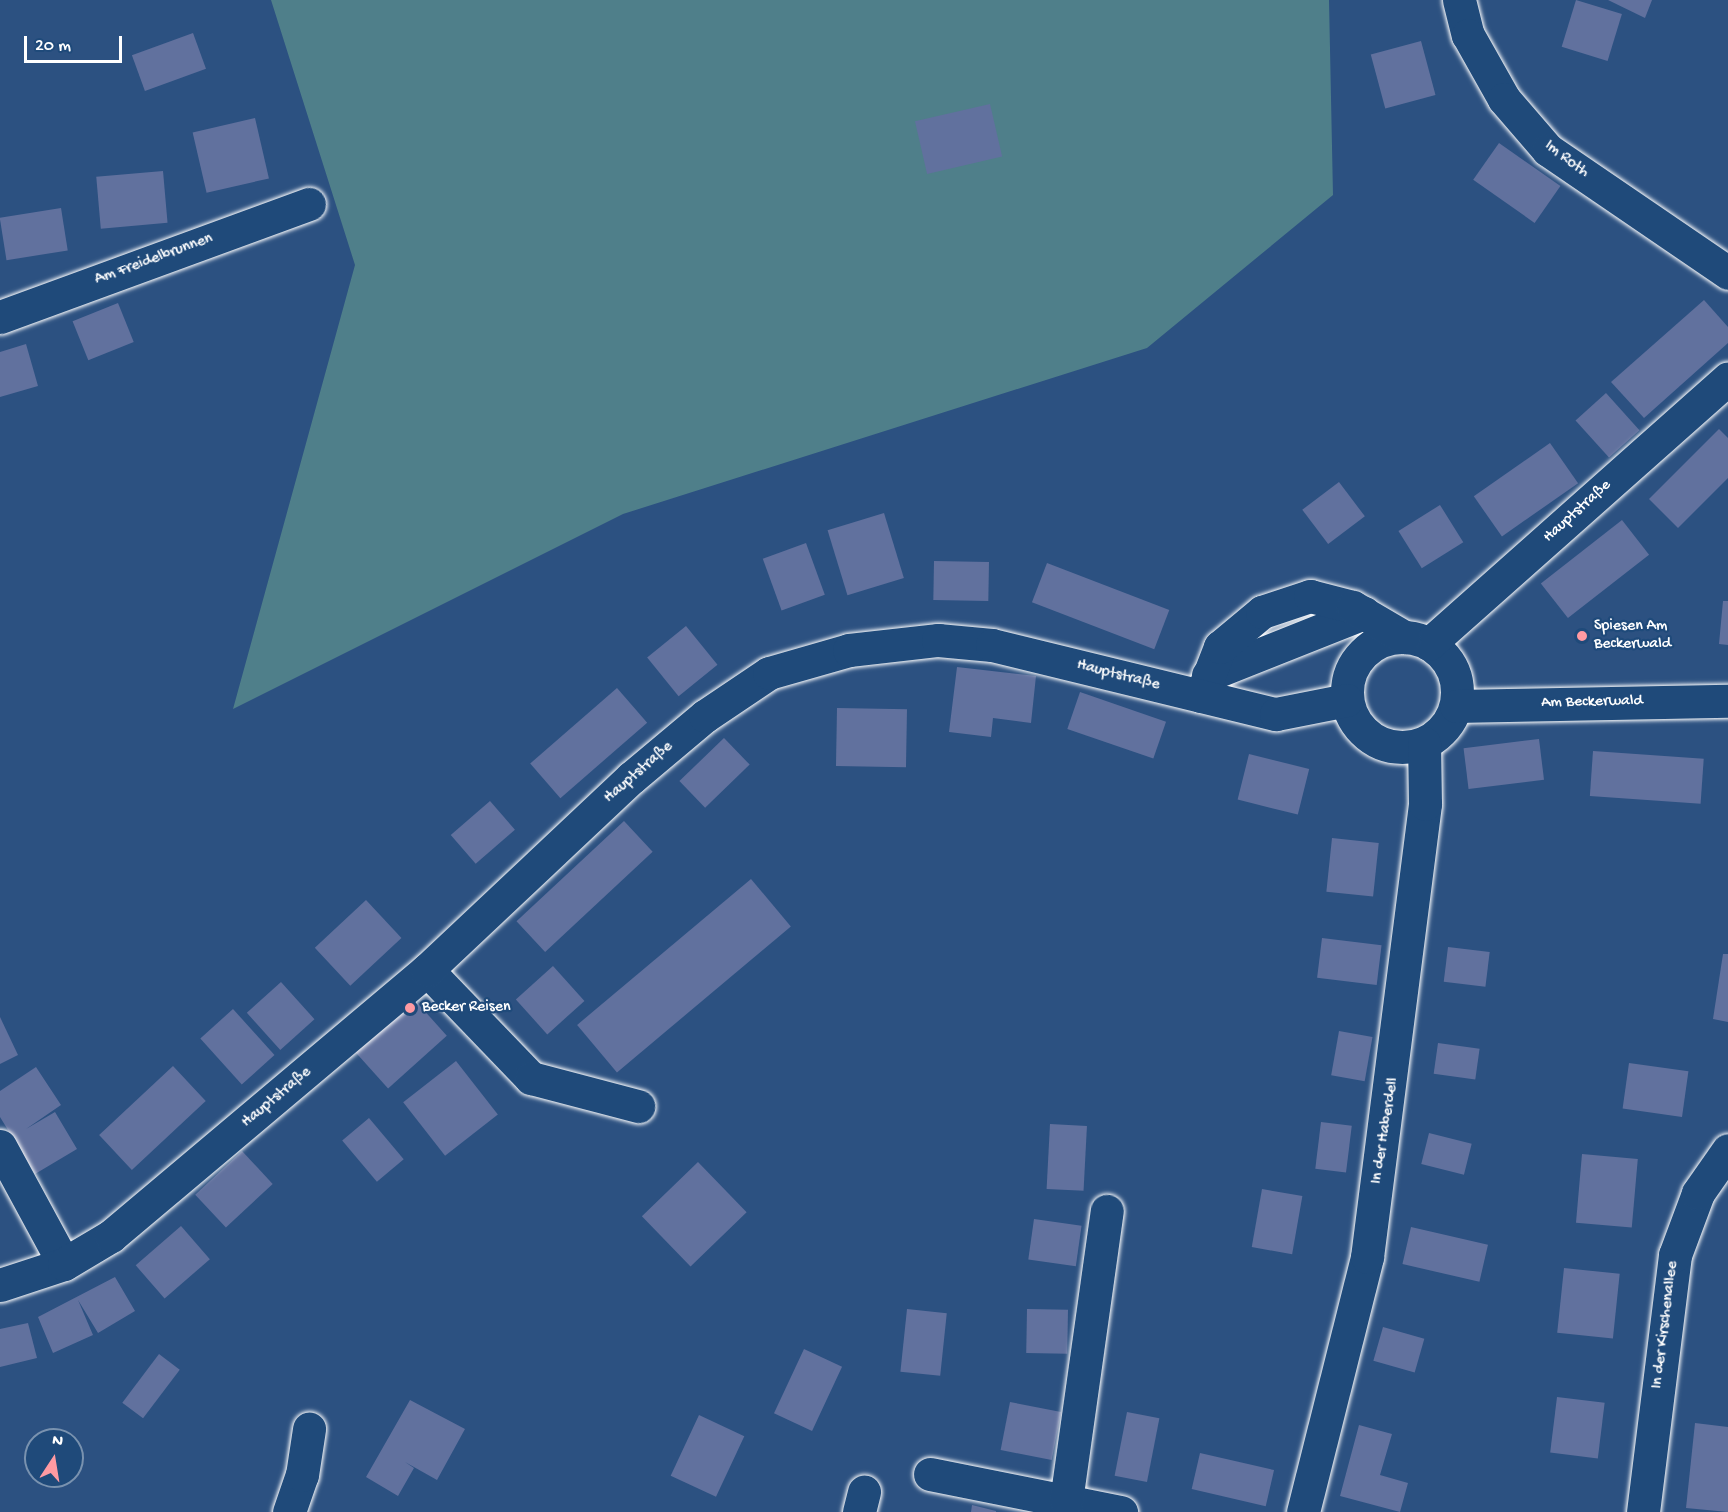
<!DOCTYPE html>
<html>
<head>
<meta charset="utf-8">
<style>
	body { margin:0 }
	#map { position:relative; width:1728px; height:1512px; overflow:hidden; background:#2c5181; font-family:"Gochi Hand",sans-serif }
	div>[style] { position:absolute }
	.green>* { inset:0; background:#4f7f8a }
	.building>* { inset:0; background:#61719e; transform-origin:0 0 }
	.roads { filter:drop-shadow(0 0 2px #fff) drop-shadow(0 0 2px #fff) }
	.minor>* { height:33px; margin:-16.5px; padding:0 16.5px; transform-origin:16.5px; border-radius:16.5px; background:#1f4a7a }
	.minor>.ring { margin:-16.5px; padding:0; box-sizing:content-box; background:none; border:33px solid #1f4a7a; border-radius:50% }
	.dots>* { width:16px; height:16px; translate:-50% -50%; box-sizing:border-box; border:3px solid #1f4a7a; border-radius:50% }
	span { translate:-50% -50%; white-space:nowrap; text-align:center; line-height:1.15; -webkit-text-stroke:4.5px #1f4a7a; paint-order:stroke }
	.street-label { font-size:16px; color:#fff }
	.poi-label { font-size:16px; color:#fff }
	.left { translate:0 -50%; text-align:left }
	.north { position:absolute; left:24px; top:1428px; width:60px; height:60px; box-sizing:border-box; background:#1f4a7a; border:2px solid #7992af; border-radius:50%; rotate:12deg; font-size:16px; font-weight:700; line-height:24px; text-align:center; color:#fff }
	.north::after { content:''; display:block; margin:auto; width:21px; height:27px; background:#ff9aa2; clip-path:polygon(50% 0,100% 100%,50% 72%,0 100%) }
	.scale { position:absolute; left:24px; top:36px; width:98px; height:27px; box-sizing:border-box; border:3px solid #fff; border-top:0; padding-left:8px; font-size:18px; line-height:21px; white-space:nowrap; color:#fff; -webkit-text-stroke:4px #1f4a7a; paint-order:stroke }
</style>
</head>
<body>
<div id="map">
	<div class="green">
		<div style="clip-path:polygon(271px 0,1329px 0,1333px 195px,1147px 348px,623px 514px,233px 709px,355px 265px)"></div>
	</div>
	<div class="building">
		<div style="left:1576px;top:0;width:48px;height:49px;rotate:17deg"></div>
		<div style="clip-path:polygon(1608px 0,1652px 0,1645px 18px)"></div>
		<div style="left:193px;top:33px;width:38px;height:65px;rotate:70deg"></div>
		<div style="left:1421px;top:41px;width:56px;height:52px;rotate:75deg"></div>
		<div style="left:990px;top:104px;width:54px;height:77px;rotate:77deg"></div>
		<div style="left:255px;top:118px;width:62px;height:64px;rotate:77deg"></div>
		<div style="left:1499px;top:143px;width:75px;height:45px;rotate:35deg"></div>
		<div style="left:163px;top:171px;width:52px;height:67px;rotate:85deg"></div>
		<div style="left:61px;top:208px;width:43px;height:62px;rotate:81deg"></div>
		<div style="clip-path:polygon(1704px 300px,1728px 327px,1728px 343px,1644px 418px,1611px 382px)"></div>
		<div style="left:118px;top:303px;width:42px;height:49px;rotate:68deg"></div>
		<div style="clip-path:polygon(26px 344px,38px 386px,0 397px,0 352px)"></div>
		<div style="left:1606px;top:393px;width:50px;height:41px;rotate:48deg"></div>
		<div style="clip-path:polygon(1719px 429px,1728px 438px,1728px 478px,1678px 528px,1649px 499px)"></div>
		<div style="left:1550px;top:443px;width:49px;height:93px;rotate:55deg"></div>
		<div style="left:1339px;top:482px;width:43px;height:46px;rotate:53deg"></div>
		<div style="left:1440px;top:505px;width:44px;height:49px;rotate:58deg"></div>
		<div style="left:884px;top:513px;width:68px;height:59px;rotate:73deg"></div>
		<div style="left:1622px;top:520px;width:44px;height:103px;rotate:52deg"></div>
		<div style="left:806px;top:543px;width:55px;height:46px;rotate:70deg"></div>
		<div style="left:934px;top:561px;width:55px;height:39px;rotate:1deg"></div>
		<div style="left:1047px;top:563px;width:131px;height:42px;rotate:21deg"></div>
		<div style="clip-path:polygon(1723px 601px,1728px 601px,1728px 645px,1719px 644px)"></div>
		<div style="left:686px;top:626px;width:50px;height:50px;rotate:51deg"></div>
		<div style="clip-path:polygon(957px 667px,1036px 676px,1031px 723px,993px 718px,991px 737px,949px 732px)"></div>
		<div style="left:617px;top:688px;width:46px;height:115px;rotate:49deg"></div>
		<div style="left:1080px;top:692px;width:91px;height:39px;rotate:19deg"></div>
		<div style="left:837px;top:708px;width:70px;height:58px;rotate:1deg"></div>
		<div style="left:724px;top:738px;width:37px;height:62px;rotate:46deg"></div>
		<div style="left:1539px;top:739px;width:41px;height:76px;rotate:83deg"></div>
		<div style="left:1593px;top:751px;width:111px;height:45px;rotate:4deg"></div>
		<div style="left:1249px;top:754px;width:62px;height:47px;rotate:14deg"></div>
		<div style="left:490px;top:801px;width:38px;height:52px;rotate:49deg"></div>
		<div style="left:624px;top:821px;width:42px;height:147px;rotate:47deg"></div>
		<div style="left:1332px;top:838px;width:47px;height:54px;rotate:6deg"></div>
		<div style="left:751px;top:879px;width:62px;height:227px;rotate:50deg"></div>
		<div style="left:366px;top:900px;width:52px;height:70px;rotate:47deg"></div>
		<div style="left:1322px;top:938px;width:60px;height:40px;rotate:7deg"></div>
		<div style="left:1448px;top:947px;width:42px;height:35px;rotate:7deg"></div>
		<div style="clip-path:polygon(1723px 954px,1728px 954px,1728px 1022px,1713px 1019px)"></div>
		<div style="left:553px;top:966px;width:47px;height:50px;rotate:48deg"></div>
		<div style="left:281px;top:982px;width:50px;height:46px;rotate:48deg"></div>
		<div style="left:412px;top:997px;width:52px;height:79px;rotate:48deg"></div>
		<div style="left:233px;top:1009px;width:62px;height:44px;rotate:48deg"></div>
		<div style="clip-path:polygon(0 1017px,18px 1055px,0 1064px)"></div>
		<div style="left:1339px;top:1031px;width:34px;height:45px;rotate:10deg"></div>
		<div style="left:1438px;top:1043px;width:42px;height:31px;rotate:8deg"></div>
		<div style="left:456px;top:1061px;width:68px;height:67px;rotate:52deg"></div>
		<div style="left:1629px;top:1063px;width:60px;height:46px;rotate:8deg"></div>
		<div style="left:173px;top:1066px;width:48px;height:101px;rotate:47deg"></div>
		<div style="clip-path:polygon(36px 1067px,61px 1105px,26px 1129px,55px 1112px,77px 1149px,35px 1174px,0 1117px,0 1091px)"></div>
		<div style="left:369px;top:1118px;width:54px;height:35px;rotate:50deg"></div>
		<div style="left:1321px;top:1122px;width:31px;height:47px;rotate:7deg"></div>
		<div style="left:1050px;top:1124px;width:37px;height:65px;rotate:3deg"></div>
		<div style="left:1429px;top:1133px;width:44px;height:32px;rotate:14deg"></div>
		<div style="left:242px;top:1151px;width:45px;height:64px;rotate:47deg"></div>
		<div style="left:1582px;top:1154px;width:56px;height:69px;rotate:5deg"></div>
		<div style="left:698px;top:1162px;width:70px;height:78px;rotate:46deg"></div>
		<div style="left:1262px;top:1189px;width:41px;height:59px;rotate:10deg"></div>
		<div style="left:1034px;top:1219px;width:48px;height:41px;rotate:8deg"></div>
		<div style="left:181px;top:1226px;width:44px;height:60px;rotate:49deg"></div>
		<div style="left:1411px;top:1227px;width:79px;height:38px;rotate:13deg"></div>
		<div style="left:1564px;top:1268px;width:56px;height:65px;rotate:6deg"></div>
		<div style="clip-path:polygon(115px 1277px,135px 1311px,98px 1333px,78px 1300px,93px 1335px,53px 1353px,38px 1317px)"></div>
		<div style="left:907px;top:1309px;width:40px;height:63px;rotate:6deg"></div>
		<div style="left:1027px;top:1309px;width:41px;height:44px;rotate:1deg"></div>
		<div style="clip-path:polygon(28px 1323px,37px 1358px,0 1367px,0 1329px)"></div>
		<div style="left:1383px;top:1327px;width:43px;height:35px;rotate:16deg"></div>
		<div style="left:804px;top:1349px;width:42px;height:71px;rotate:25deg"></div>
		<div style="left:159px;top:1354px;width:26px;height:61px;rotate:37deg"></div>
		<div style="left:1557px;top:1397px;width:48px;height:56px;rotate:7deg"></div>
		<div style="clip-path:polygon(410px 1400px,465px 1429px,437px 1480px,405px 1462px,414px 1468px,398px 1496px,366px 1477px)"></div>
		<div style="left:1010px;top:1402px;width:52px;height:49px;rotate:11deg"></div>
		<div style="left:1127px;top:1412px;width:33px;height:65px;rotate:11deg"></div>
		<div style="left:699px;top:1415px;width:50px;height:67px;rotate:25deg"></div>
		<div style="clip-path:polygon(1695px 1423px,1728px 1427px,1728px 1512px,1686px 1508px)"></div>
		<div style="clip-path:polygon(1359px 1425px,1392px 1434px,1380px 1475px,1408px 1483px,1400px 1512px,1340px 1496px)"></div>
		<div style="left:1200px;top:1453px;width:76px;height:37px;rotate:13deg"></div>
		<div style="clip-path:polygon(972px 1505px,996px 1511px,996px 1512px,971px 1512px)"></div>
	</div>
	<div class="roads">
		<div class="minor">
			<div style="left:1459px;top:0;width:36px;rotate:76deg"></div>
			<div style="left:1468px;top:35px;width:73px;rotate:60.6deg"></div>
			<div style="left:1504px;top:99px;width:67px;rotate:49.2deg"></div>
			<div style="left:1548px;top:150px;width:218px;rotate:34.3deg"></div>
			<div style="left:0;top:317px;width:329px;rotate:-20.1deg"></div>
			<div class="ring" style="left:1347px;top:637px;width:77px;height:77px"></div>
			<div style="left:1429px;top:644px;width:400px;rotate:-41.6deg"></div>
			<div style="left:1208px;top:675px;width:168px;rotate:-21.7deg"></div>
			<div style="left:1201px;top:696px;width:53px;rotate:-68.8deg"></div>
			<div style="left:1220px;top:647px;width:55px;rotate:-39.8deg"></div>
			<div style="left:1262px;top:612px;width:51px;rotate:-18.4deg"></div>
			<div style="left:1310px;top:596px;width:44px;rotate:14.3deg"></div>
			<div style="left:1353px;top:607px;width:59px;rotate:30.5deg"></div>
			<div style="left:1456px;top:706px;width:272px;rotate:-1.1deg"></div>
			<div style="left:427px;top:970px;width:150px;rotate:46.1deg"></div>
			<div style="left:531px;top:1078px;width:111px;rotate:14.7deg"></div>
			<div style="left:0;top:1146px;width:134px;rotate:61.5deg"></div>
			<div style="left:0;top:1285px;width:67px;rotate:-18.2deg"></div>
			<div style="left:64px;top:1264px;width:55px;rotate:-30.8deg"></div>
			<div style="left:111px;top:1236px;width:413px;rotate:-40.1deg"></div>
			<div style="left:427px;top:970px;width:280px;rotate:-43.3deg"></div>
			<div style="left:631px;top:778px;width:97px;rotate:-40deg"></div>
			<div style="left:705px;top:716px;width:77px;rotate:-33.9deg"></div>
			<div style="left:769px;top:673px;width:83px;rotate:-16deg"></div>
			<div style="left:849px;top:650px;width:90px;rotate:-6.4deg"></div>
			<div style="left:938px;top:640px;width:54px;rotate:5.3deg"></div>
			<div style="left:992px;top:645px;width:292px;rotate:13.7deg"></div>
			<div style="left:1276px;top:714px;width:72px;rotate:-11.2deg"></div>
			<div style="left:930px;top:1474px;width:195px;rotate:11.3deg"></div>
			<div style="left:1066px;top:1501px;width:293px;rotate:-82deg"></div>
			<div style="left:289px;top:1512px;width:39px;rotate:-71deg"></div>
			<div style="left:302px;top:1475px;width:47px;rotate:-81.3deg"></div>
			<div style="left:859px;top:1512px;width:21px;rotate:-76deg"></div>
			<div style="left:1303px;top:1512px;width:263px;rotate:-75.9deg"></div>
			<div style="left:1367px;top:1257px;width:457px;rotate:-82.7deg"></div>
			<div style="left:1425px;top:804px;width:61px;rotate:-90.9deg"></div>
			<div style="left:1643px;top:1512px;width:259px;rotate:-82.9deg"></div>
			<div style="left:1675px;top:1255px;width:66px;rotate:-69.6deg"></div>
			<div style="left:1698px;top:1193px;width:52px;rotate:-55.1deg"></div>
		</div>
	</div>
	<div class="dots">
		<div style="left:1582px;top:636px;background:#ff9aa2"></div>
		<div style="left:410px;top:1008px;background:#ff9aa2"></div>
	</div>
	<div class="street-label">
		<span style="left:1566px;top:160px;rotate:37deg">Im Roth</span>
		<span style="left:154px;top:260px;rotate:-20deg">Am Freidelbrunnen</span>
		<span style="left:1578px;top:512px;rotate:-42deg">Hauptstraße</span>
		<span style="left:1118px;top:676px;rotate:14deg">Hauptstraße</span>
		<span style="left:1592px;top:703px;rotate:-1deg">Am Beckerwald</span>
		<span style="left:639px;top:773px;rotate:-41deg">Hauptstraße</span>
		<span style="left:277px;top:1098px;rotate:-40deg">Hauptstraße</span>
		<span style="left:1386px;top:1131px;rotate:-81deg">In der Haberdell</span>
		<span style="left:1666px;top:1325px;rotate:-83deg">In der Kirschenallee</span>
	</div>
	<div class="poi-label">
		<span class="left" style="left:1594px;top:636px">Spiesen Am<br>Beckerwald</span>
		<span class="left" style="left:422px;top:1008px">Becker Reisen</span>
	</div>
	<div class="north">N</div>
	<div class="scale">20 m</div>
</div>
</body>
</html>
